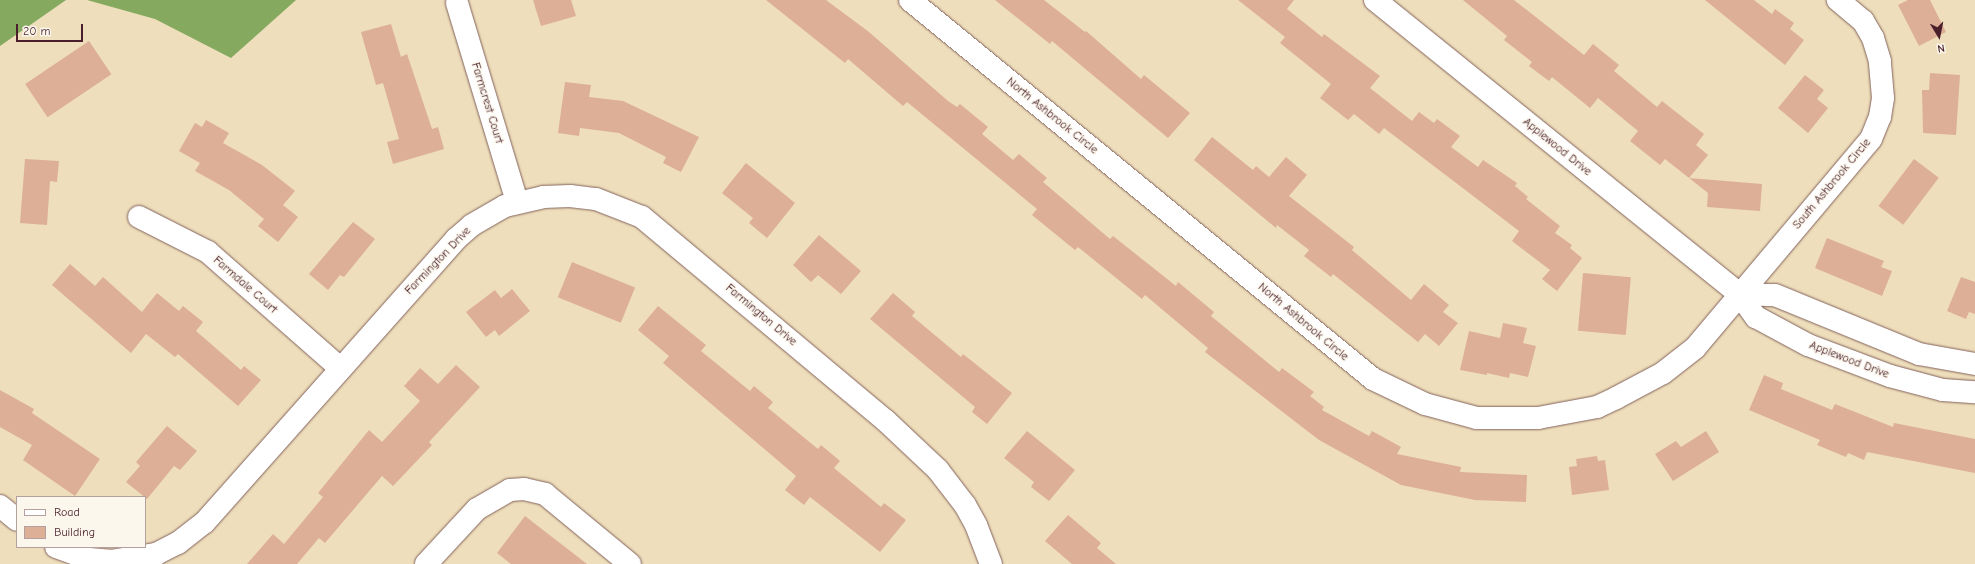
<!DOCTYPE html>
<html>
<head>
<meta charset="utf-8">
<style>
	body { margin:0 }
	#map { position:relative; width:1975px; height:564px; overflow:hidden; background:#eedebb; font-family:"Comic Neue",sans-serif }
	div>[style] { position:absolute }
	.forest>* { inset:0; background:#84a95f }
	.building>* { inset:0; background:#ddaf96; transform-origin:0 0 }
	.roads { filter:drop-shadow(0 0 1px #83625d) drop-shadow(0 0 1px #83625d) }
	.minor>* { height:22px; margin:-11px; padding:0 11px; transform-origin:11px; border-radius:11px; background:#fff }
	span { translate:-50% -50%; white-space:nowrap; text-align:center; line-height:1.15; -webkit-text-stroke:3px #fbf7ec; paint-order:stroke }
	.street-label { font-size:12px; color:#4a1f2b }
	.legend { position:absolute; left:16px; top:496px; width:130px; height:52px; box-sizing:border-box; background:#fbf7ec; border:1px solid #b4a19f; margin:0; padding:5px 7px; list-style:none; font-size:12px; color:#4a1f2b }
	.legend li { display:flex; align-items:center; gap:8px; height:20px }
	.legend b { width:20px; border:1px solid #b4a19f }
	.north { position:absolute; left:1919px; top:16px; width:40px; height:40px; -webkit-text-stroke:3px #fbf7ec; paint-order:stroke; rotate:170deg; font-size:11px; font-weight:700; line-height:16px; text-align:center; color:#4a1f2b }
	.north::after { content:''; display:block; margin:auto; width:14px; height:18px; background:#4a1f2b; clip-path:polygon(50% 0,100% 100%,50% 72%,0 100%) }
	.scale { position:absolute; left:16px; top:24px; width:67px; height:18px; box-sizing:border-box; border:2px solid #4a1f2b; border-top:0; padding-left:5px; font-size:12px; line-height:14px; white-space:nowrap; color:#4a1f2b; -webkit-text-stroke:3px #fbf7ec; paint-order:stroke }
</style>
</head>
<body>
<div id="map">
	<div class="forest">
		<div style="clip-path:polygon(0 0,66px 0,0 46px)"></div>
		<div style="clip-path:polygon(87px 0,296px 0,231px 58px,155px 19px)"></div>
	</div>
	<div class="building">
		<div style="clip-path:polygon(533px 0,571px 0,576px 16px,541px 26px)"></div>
		<div style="clip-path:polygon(766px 0,826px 0,869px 32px,948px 101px,957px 107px,960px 104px,988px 127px,982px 134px,1013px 160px,1019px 154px,1047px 178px,1043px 182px,1110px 239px,1113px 236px,1176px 286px,1178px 282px,1214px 312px,1211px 316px,1279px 372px,1282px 368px,1314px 392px,1310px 396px,1324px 407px,1322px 410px,1369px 436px,1372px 431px,1401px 447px,1397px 454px,1461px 467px,1460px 472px,1527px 475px,1526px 502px,1475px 500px,1401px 485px,1319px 440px,1205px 352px,1208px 348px,1145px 295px,1142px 299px,1078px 247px,1075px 250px,1032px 215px,1037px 209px,907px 102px,903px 106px,848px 59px,845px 63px)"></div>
		<div style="clip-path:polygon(995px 0,1044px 0,1085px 32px,1086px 31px,1141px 79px,1144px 75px,1190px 113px,1168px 138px,1052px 41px,1050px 44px)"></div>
		<div style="clip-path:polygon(1238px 0,1294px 0,1287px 9px,1322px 37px,1324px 34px,1380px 76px,1370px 88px,1412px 121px,1419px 112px,1434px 123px,1437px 119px,1460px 136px,1451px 147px,1478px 167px,1483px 160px,1517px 183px,1515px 186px,1528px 197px,1526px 199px,1560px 226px,1555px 233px,1572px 245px,1570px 248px,1582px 258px,1557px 291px,1542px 279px,1550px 270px,1512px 241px,1519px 231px,1384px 128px,1379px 134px,1354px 114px,1348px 120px,1320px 98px,1331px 84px,1280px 43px,1285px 37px)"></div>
		<div style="clip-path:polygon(1463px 0,1514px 0,1584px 55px,1593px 44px,1619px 65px,1614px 71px,1657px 107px,1662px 101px,1704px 134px,1696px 145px,1708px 155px,1689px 178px,1762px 184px,1760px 211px,1707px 207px,1708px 193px,1665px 159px,1660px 165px,1630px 141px,1638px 131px,1598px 98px,1590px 108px,1552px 77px,1549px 81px,1529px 66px,1532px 62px,1504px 40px,1507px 36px)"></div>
		<div style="clip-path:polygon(1705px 0,1754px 0,1772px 14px,1775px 9px,1794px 23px,1790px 29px,1804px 40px,1785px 65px)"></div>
		<div style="clip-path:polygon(1908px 0,1930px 0,1946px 32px,1919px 46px,1898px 5px)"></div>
		<div style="clip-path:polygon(391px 24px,401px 57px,407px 54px,432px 129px,438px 127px,444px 149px,393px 164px,387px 142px,399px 139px,383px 83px,376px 85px,361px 32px)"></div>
		<div style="left:89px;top:41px;width:40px;height:77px;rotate:56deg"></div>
		<div style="clip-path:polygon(1930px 73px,1960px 75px,1956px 135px,1923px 133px,1922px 90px,1929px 90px)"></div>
		<div style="clip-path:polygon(1805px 75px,1824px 90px,1817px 99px,1828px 108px,1808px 133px,1778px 108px)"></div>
		<div style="clip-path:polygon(565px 82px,591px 85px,589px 97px,623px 101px,699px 137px,681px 172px,663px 163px,666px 157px,619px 133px,580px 128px,579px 136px,558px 133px)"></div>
		<div style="clip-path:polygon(206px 120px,229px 133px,223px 143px,262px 165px,295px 191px,283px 205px,298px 217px,278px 242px,258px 226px,264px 219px,229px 190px,195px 171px,200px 163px,179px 151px,195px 123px,202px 127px)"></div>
		<div style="clip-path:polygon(1212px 137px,1253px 170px,1256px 166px,1269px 177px,1286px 157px,1307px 175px,1289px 196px,1354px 247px,1352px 250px,1411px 300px,1424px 284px,1449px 305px,1443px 312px,1458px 323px,1439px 346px,1425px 334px,1418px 342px,1333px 274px,1331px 277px,1304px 256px,1309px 250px,1277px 225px,1276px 228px,1194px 160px)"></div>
		<div style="clip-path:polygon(25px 159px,59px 161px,57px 182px,50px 181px,47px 225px,20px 223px)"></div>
		<div style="left:1914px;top:159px;width:31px;height:59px;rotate:37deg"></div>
		<div style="clip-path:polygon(746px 163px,795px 203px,767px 238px,749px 223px,753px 218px,722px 193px)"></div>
		<div style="clip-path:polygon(353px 222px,375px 239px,344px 277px,340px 275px,328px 290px,309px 274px)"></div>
		<div style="clip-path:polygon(819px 235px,861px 271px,841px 294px,818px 275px,811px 282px,793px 265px)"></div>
		<div style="clip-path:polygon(1827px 238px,1884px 261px,1881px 267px,1892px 271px,1882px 296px,1815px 268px)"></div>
		<div style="left:572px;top:262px;width:68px;height:38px;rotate:22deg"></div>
		<div style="clip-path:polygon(70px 264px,95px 286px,103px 277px,142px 312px,157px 293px,179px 311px,183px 306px,203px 322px,196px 331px,241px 370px,244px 366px,261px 380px,238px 406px,178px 354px,175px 357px,146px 334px,131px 353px,52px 285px)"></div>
		<div style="left:1583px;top:273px;width:48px;height:58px;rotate:5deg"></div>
		<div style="clip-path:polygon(1961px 277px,1975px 282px,1975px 314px,1969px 312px,1966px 319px,1947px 311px)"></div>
		<div style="clip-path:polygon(512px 289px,530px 311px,499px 336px,495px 330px,486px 337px,466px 312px,495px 290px,501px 298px)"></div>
		<div style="clip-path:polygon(893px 293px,915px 312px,912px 316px,961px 357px,963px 354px,1012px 393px,987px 424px,972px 412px,975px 407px,870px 319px)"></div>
		<div style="clip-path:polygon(658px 306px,706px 345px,701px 351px,750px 391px,754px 386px,773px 402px,768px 408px,818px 449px,821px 445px,840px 461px,834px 468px,881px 507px,884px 503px,906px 520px,880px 552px,810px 497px,804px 505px,785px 490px,796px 476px,663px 363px,669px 356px,638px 330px)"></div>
		<div style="clip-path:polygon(1503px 323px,1527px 328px,1523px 343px,1536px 346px,1528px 377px,1510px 373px,1509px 378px,1487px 373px,1487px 375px,1460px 370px,1469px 331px,1500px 338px)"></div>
		<div style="clip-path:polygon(456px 365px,480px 387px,429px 442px,432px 445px,393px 486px,382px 476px,325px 543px,319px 538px,297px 564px,247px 564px,273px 534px,284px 544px,323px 497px,318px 493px,369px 430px,382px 442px,420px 401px,404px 386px,420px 368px,438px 384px)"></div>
		<div style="clip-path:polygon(1764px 375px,1783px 383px,1781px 389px,1832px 410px,1835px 404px,1893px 427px,1894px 423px,1975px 439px,1975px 473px,1867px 452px,1864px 460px,1848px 453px,1846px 457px,1817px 445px,1820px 440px,1749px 410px)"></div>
		<div style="clip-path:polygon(0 390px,34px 409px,32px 413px,100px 459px,75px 496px,23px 460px,32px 445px,0 427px)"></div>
		<div style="clip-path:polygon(167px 426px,197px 451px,180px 470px,174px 466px,147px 499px,126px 482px,140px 466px,136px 462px)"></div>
		<div style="clip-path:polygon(1027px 431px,1075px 470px,1049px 501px,1031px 487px,1034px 482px,1004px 458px)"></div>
		<div style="clip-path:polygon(1706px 431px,1719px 452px,1673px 481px,1655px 454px,1676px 441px,1681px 447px)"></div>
		<div style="clip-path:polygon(1597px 456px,1598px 461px,1605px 460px,1609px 490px,1572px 495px,1569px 467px,1577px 466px,1576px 459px)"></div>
		<div style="clip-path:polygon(1068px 515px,1101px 543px,1097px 548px,1116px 564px,1072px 564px,1045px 541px)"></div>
		<div style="clip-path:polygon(525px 516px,587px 564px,511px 564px,497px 553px)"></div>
	</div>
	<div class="roads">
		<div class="minor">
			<div style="left:910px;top:0;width:598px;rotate:39.3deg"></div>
			<div style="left:1373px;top:379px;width:58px;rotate:25.7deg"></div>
			<div style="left:1425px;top:404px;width:54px;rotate:15.1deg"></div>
			<div style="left:1477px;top:418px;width:61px"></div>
			<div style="left:1538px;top:418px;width:60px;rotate:-10.6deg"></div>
			<div style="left:1597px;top:407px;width:21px;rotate:-25deg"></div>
			<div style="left:1616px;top:398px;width:53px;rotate:-28deg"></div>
			<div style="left:1663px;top:373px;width:41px;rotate:-38deg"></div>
			<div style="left:1695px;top:348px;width:273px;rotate:-49.9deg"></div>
			<div style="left:1871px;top:139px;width:24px;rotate:-68deg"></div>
			<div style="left:1880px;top:117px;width:19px;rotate:-81deg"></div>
			<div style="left:1883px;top:98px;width:37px;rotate:-95deg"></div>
			<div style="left:1880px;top:61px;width:24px;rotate:-107deg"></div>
			<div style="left:1873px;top:38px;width:20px;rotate:-120deg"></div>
			<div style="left:1863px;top:21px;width:33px;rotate:-140deg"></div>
			<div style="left:1375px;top:0;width:468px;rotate:38.9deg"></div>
			<div style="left:1739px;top:294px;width:29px;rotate:54deg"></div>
			<div style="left:1756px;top:317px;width:59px;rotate:28.3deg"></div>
			<div style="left:1808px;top:345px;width:88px;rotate:20.7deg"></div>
			<div style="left:1890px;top:376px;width:55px;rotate:14.8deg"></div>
			<div style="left:1943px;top:390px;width:32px;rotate:4deg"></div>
			<div style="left:457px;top:3px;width:208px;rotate:73.2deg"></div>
			<div style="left:139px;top:217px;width:77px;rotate:26.9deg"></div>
			<div style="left:208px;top:252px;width:176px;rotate:41.3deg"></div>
			<div style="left:1739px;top:294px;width:36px;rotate:2deg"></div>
			<div style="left:1775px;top:295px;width:156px;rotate:22.3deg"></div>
			<div style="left:1919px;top:354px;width:57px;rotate:10.1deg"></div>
			<div style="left:0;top:506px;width:22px;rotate:39deg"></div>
			<div style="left:56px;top:547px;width:35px;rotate:20deg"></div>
			<div style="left:89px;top:559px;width:21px;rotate:5deg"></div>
			<div style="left:110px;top:561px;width:47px;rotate:-8.7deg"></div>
			<div style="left:156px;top:554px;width:25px;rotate:-27deg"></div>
			<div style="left:178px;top:543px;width:33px;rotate:-38deg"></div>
			<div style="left:204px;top:523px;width:380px;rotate:-48.4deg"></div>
			<div style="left:456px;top:239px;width:21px;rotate:-41deg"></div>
			<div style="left:472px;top:225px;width:38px;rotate:-30deg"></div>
			<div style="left:505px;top:206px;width:39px;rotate:-13deg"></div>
			<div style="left:543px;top:197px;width:27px;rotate:-2deg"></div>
			<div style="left:570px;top:196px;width:26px;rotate:7deg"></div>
			<div style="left:596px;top:199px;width:49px;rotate:21.4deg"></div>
			<div style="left:642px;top:217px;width:317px;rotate:39.9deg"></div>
			<div style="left:885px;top:420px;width:73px;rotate:43.3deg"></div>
			<div style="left:938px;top:470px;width:44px;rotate:52.4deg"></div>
			<div style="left:965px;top:505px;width:23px;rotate:61deg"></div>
			<div style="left:976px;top:525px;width:42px;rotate:69deg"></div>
			<div style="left:426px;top:564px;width:75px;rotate:-47.2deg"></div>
			<div style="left:477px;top:509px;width:38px;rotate:-30deg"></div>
			<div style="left:510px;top:490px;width:14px;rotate:-4deg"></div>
			<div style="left:524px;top:489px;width:22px;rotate:13deg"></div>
			<div style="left:545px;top:494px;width:110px;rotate:39.5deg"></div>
		</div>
	</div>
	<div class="street-label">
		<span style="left:487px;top:103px;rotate:73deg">Farmcrest Court</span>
		<span style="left:1052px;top:116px;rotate:39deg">North Ashbrook Circle</span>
		<span style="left:1557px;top:147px;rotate:39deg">Applewood Drive</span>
		<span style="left:1832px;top:184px;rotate:-50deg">South Ashbrook Circle</span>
		<span style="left:438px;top:261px;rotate:-46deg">Farmington Drive</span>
		<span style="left:245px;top:285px;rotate:41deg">Farmdale Court</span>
		<span style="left:761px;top:315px;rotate:40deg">Farmington Drive</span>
		<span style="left:1303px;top:322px;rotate:40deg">North Ashbrook Circle</span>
		<span style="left:1849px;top:360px;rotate:21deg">Applewood Drive</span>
	</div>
	<ul class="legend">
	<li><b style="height:5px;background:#fff"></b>Road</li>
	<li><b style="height:11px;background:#ddaf96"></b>Building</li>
	</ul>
	<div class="north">N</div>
	<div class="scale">20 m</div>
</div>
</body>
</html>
